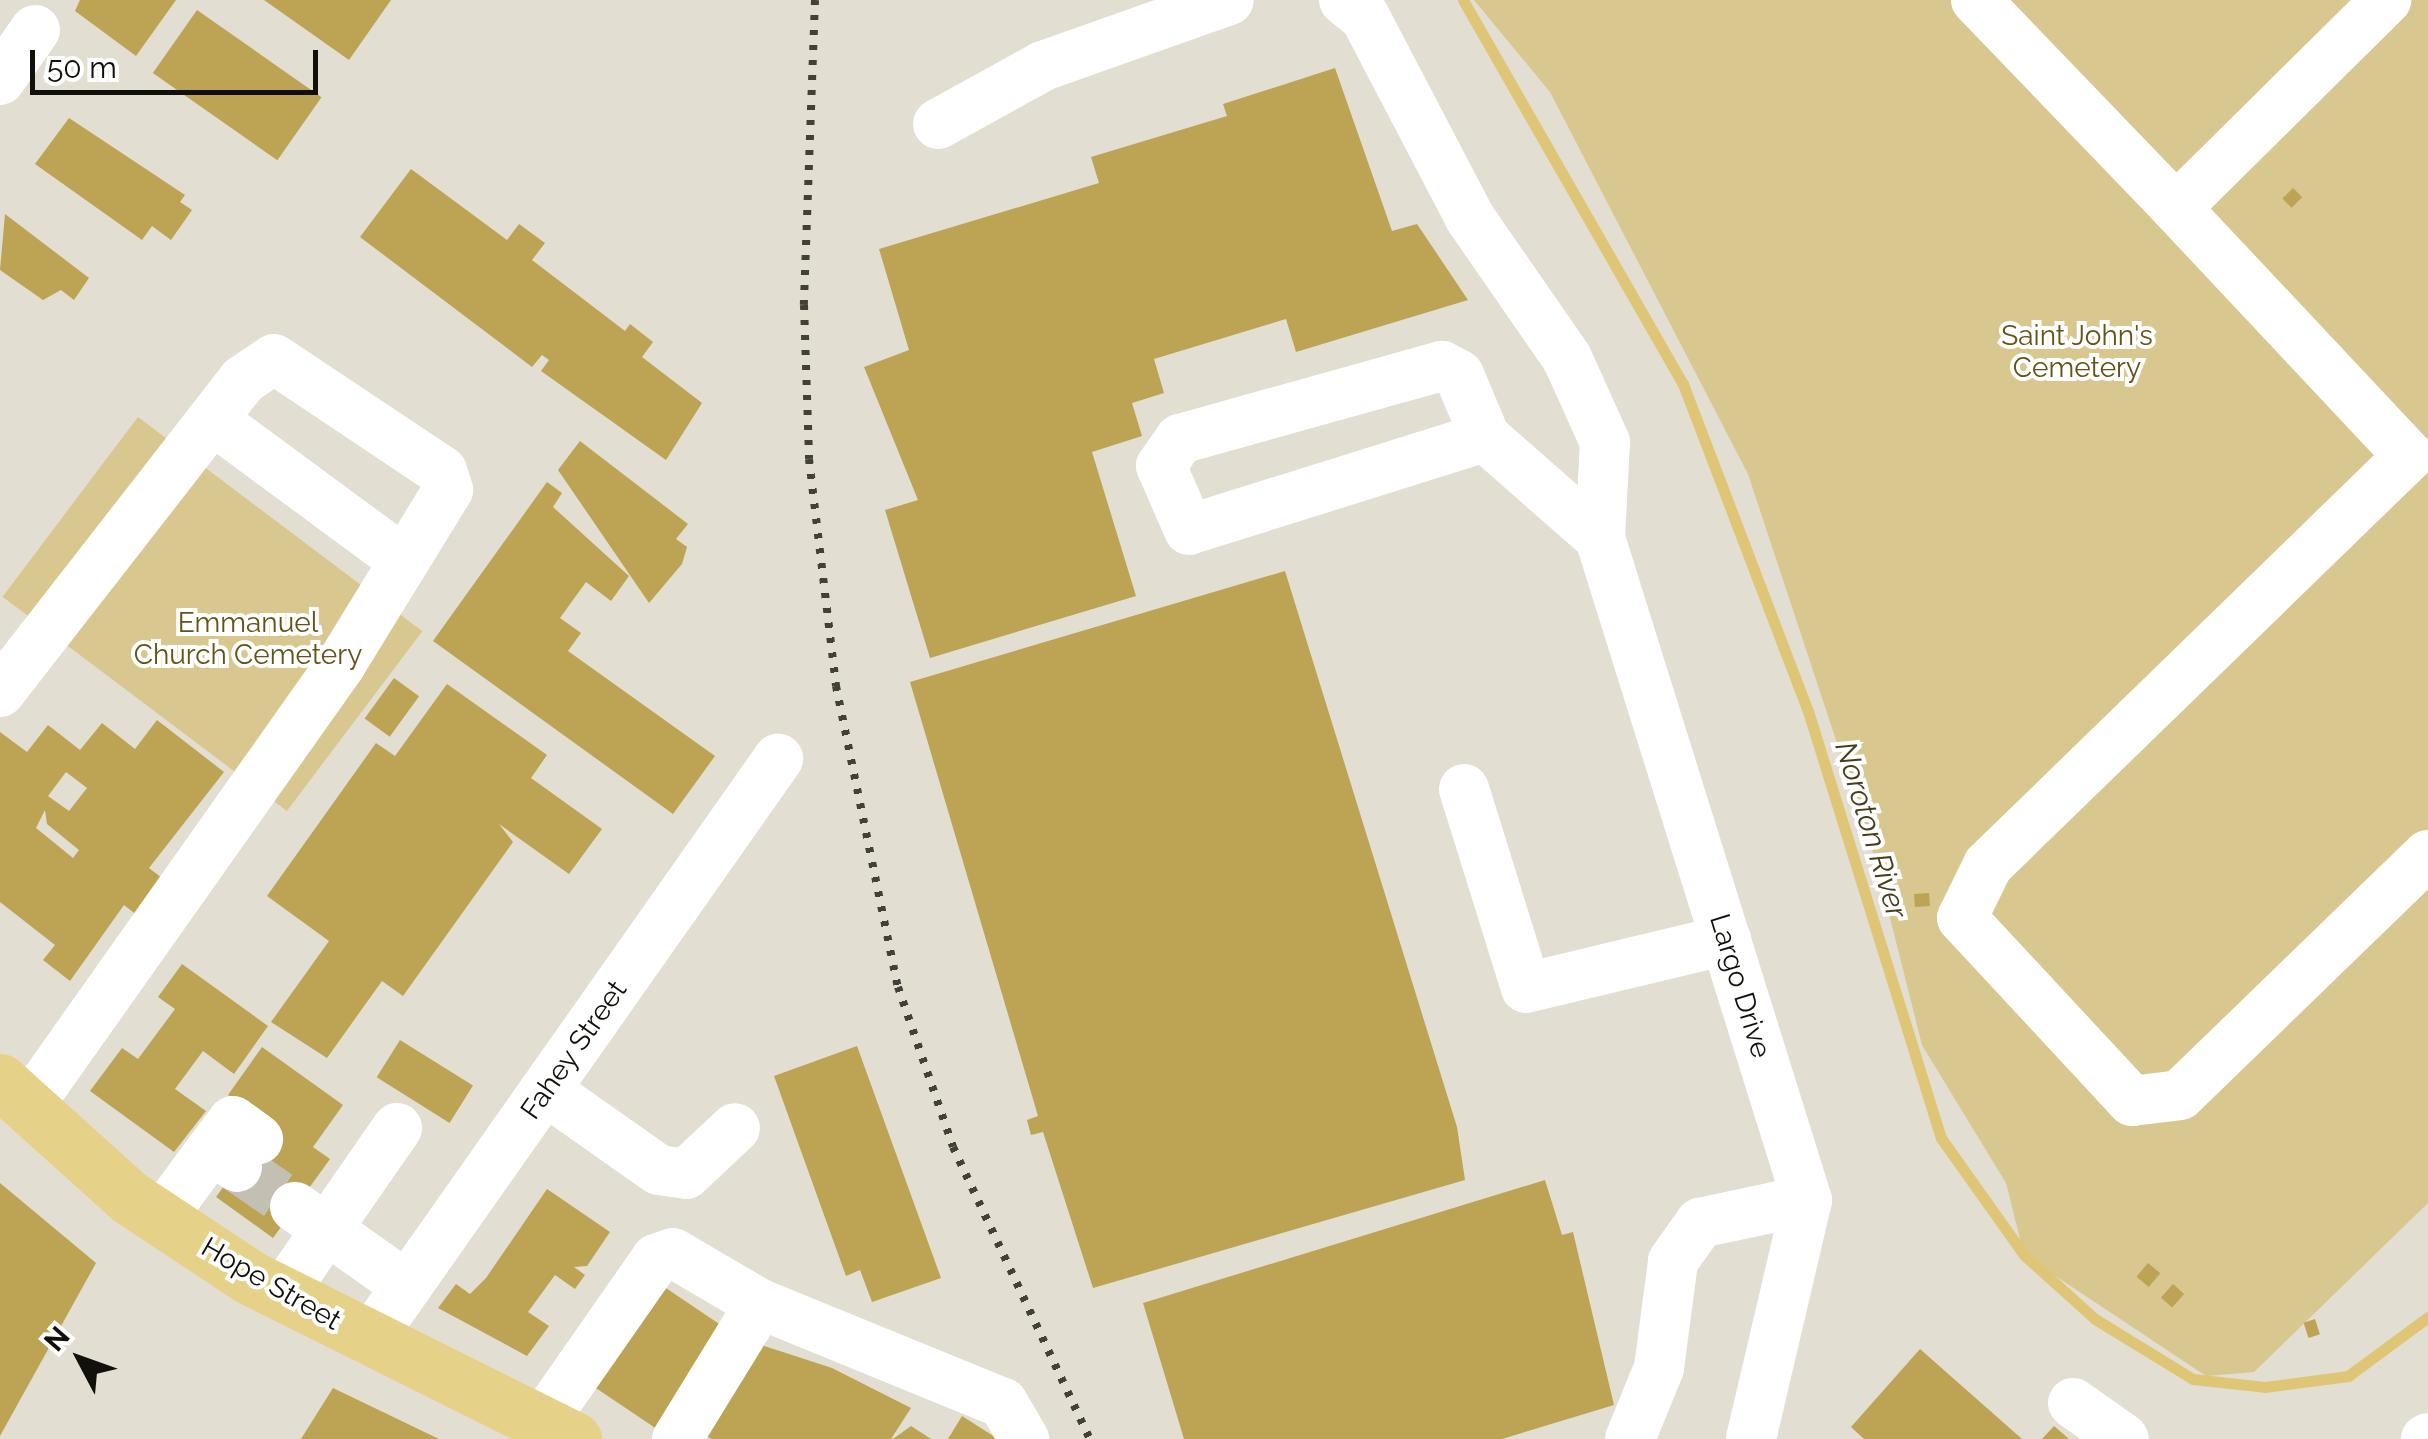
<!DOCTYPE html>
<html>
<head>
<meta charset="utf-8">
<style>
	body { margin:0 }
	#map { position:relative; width:2428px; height:1439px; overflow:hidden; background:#e2ded1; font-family:Raleway,sans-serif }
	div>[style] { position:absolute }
	.green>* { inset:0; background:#d8c78e; transform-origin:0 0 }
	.stream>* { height:11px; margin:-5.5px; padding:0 5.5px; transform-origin:5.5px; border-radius:5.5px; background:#dfc676 }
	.building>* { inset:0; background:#bca454; transform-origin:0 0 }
	.minor-tunnel>* { height:50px; margin-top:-25px; transform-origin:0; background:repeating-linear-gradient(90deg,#c3bfb3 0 50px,transparent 0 75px) }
	.minor>* { height:50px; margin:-25px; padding:0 25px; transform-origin:25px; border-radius:25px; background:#fff }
	.major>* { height:55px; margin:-27.5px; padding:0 27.5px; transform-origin:27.5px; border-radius:27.5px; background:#e5d188 }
	.rail>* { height:8px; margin-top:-4px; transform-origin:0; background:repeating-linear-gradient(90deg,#424039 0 5px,transparent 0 15px) }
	span { translate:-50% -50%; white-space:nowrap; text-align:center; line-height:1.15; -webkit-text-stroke:8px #fff; paint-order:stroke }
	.park-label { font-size:28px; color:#645316 }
	.street-label { font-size:28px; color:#11100b }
	.water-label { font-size:30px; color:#483d1a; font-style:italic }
	.north { position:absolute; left:30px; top:1309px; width:100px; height:100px; -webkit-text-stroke:8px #fff; paint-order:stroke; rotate:311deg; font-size:28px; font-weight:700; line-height:40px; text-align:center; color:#11100b }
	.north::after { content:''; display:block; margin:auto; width:35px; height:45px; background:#11100b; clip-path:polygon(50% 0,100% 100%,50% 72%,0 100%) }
	.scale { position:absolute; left:30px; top:50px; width:288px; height:45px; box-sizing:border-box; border:5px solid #11100b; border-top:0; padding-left:12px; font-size:30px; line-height:35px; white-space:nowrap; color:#11100b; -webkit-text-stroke:8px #fff; paint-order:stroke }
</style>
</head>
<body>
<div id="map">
	<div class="green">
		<div style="clip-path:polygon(1474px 0,2428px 0,2428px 1203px,2254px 1372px,2206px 1376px,2024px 1255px,2006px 1183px,1922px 1045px,1875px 858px,1748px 474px,1550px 92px)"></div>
		<div style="left:138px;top:417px;width:356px;height:225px;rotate:37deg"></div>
	</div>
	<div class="stream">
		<div style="left:1463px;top:0;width:443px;rotate:60.2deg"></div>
		<div style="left:1683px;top:384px;width:350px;rotate:69.1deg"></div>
		<div style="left:1808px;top:711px;width:447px;rotate:72.7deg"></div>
		<div style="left:1941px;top:1138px;width:143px;rotate:54.6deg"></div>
		<div style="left:2024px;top:1255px;width:96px;rotate:42deg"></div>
		<div style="left:2095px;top:1319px;width:115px;rotate:31.5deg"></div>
		<div style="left:2193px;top:1379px;width:72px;rotate:6.3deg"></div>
		<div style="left:2265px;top:1387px;width:84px;rotate:-7.5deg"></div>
		<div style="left:2348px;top:1376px;width:99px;rotate:-36.4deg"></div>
	</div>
	<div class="building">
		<div style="clip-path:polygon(80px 0,176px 0,136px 56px,75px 11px)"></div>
		<div style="clip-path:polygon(264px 0,391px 0,349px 60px)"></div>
		<div style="left:197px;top:10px;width:152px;height:77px;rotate:35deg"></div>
		<div style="clip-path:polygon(1335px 68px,1392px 231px,1417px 224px,1468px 300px,1296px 352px,1286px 319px,1154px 359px,1164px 393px,1132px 403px,1142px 436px,1092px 452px,1136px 596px,930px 658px,885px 510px,918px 500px,864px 367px,909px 350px,879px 249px,1099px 183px,1091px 157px,1227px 116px,1223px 104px)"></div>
		<div style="clip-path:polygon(69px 118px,185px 195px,180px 202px,192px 210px,171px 240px,152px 226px,142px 240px,35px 164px)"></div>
		<div style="clip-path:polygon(411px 169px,507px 240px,519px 224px,545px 243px,532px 260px,625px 331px,630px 324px,653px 342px,642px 357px,702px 403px,666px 460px,541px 371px,549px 360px,542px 355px,532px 367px,360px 237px)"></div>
		<div style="left:2293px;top:188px;width:13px;height:15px;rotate:45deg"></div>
		<div style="clip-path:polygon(5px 214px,89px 278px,74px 300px,61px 290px,43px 300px,0 270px)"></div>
		<div style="clip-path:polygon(580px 441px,688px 524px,676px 539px,687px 547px,682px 564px,649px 603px,558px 470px)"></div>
		<div style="clip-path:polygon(547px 482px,562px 493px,553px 507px,629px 576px,611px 601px,586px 582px,560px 618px,581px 633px,568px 651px,715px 756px,673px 814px,433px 641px)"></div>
		<div style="clip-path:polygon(1285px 571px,1457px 1127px,1465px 1180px,1093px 1288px,1043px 1132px,1031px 1135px,1027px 1120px,1038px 1116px,910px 682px)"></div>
		<div style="left:394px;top:678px;width:31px;height:50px;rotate:36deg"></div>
		<div style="clip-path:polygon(447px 684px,547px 755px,531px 778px,602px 829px,569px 874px,499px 824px,513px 842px,403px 996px,382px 981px,327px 1058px,271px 1022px,329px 941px,267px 896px,376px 743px,395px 756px)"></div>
		<div style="clip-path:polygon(evenodd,157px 720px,224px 772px,149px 868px,198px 906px,170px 941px,124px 905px,70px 981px,43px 960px,55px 945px,0 902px,0 732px,27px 752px,48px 725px,80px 750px,102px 723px,135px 749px,157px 720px,66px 772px,87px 788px,69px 811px,48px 796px,66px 772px,157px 720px,45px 810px,47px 824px,79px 850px,73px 858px,36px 828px,45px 810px)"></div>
		<div style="left:1929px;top:893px;width:13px;height:15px;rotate:86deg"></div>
		<div style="clip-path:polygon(182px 964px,268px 1026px,234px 1074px,203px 1051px,175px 1089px,206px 1111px,174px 1152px,90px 1091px,122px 1048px,138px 1059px,175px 1009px,158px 997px)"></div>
		<div style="left:400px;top:1040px;width:86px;height:44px;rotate:32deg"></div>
		<div style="clip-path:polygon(857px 1046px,941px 1278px,872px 1302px,860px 1270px,846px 1276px,774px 1076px)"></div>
		<div style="clip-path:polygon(262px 1047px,343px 1105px,313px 1147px,330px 1159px,273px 1238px,216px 1197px,269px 1123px,228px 1095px)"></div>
		<div style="clip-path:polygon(1545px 1180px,1562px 1235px,1573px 1232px,1614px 1405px,1502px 1439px,1184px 1439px,1143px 1303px)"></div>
		<div style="clip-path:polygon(0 1183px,96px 1263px,0 1436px)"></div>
		<div style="clip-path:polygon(547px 1189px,610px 1232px,587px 1266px,574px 1267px,585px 1275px,575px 1289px,555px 1275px,528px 1312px,549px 1326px,527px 1356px,438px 1308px,456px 1284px,470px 1294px,486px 1278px)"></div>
		<div style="left:2148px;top:1263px;width:16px;height:18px;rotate:40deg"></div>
		<div style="left:657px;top:1282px;width:88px;height:122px;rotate:34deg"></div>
		<div style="left:2173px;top:1284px;width:15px;height:18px;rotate:42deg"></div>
		<div style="left:2315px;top:1319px;width:16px;height:12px;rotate:72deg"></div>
		<div style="clip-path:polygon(752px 1342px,832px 1368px,911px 1408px,891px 1439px,712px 1439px,689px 1428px)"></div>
		<div style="clip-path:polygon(1920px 1349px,2022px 1439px,1864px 1439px,1851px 1427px)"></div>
		<div style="clip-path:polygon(333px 1388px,439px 1439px,301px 1439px)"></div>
		<div style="clip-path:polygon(962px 1416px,998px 1439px,948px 1439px)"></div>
		<div style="clip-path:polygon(911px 1426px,931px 1439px,893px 1439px)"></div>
		<div style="clip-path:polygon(2054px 1426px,2069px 1439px,2042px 1439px)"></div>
	</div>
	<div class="minor-tunnel">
		<div style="left:237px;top:1167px;width:70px;rotate:34.6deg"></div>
	</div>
	<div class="minor">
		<div style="left:1344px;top:0;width:27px;rotate:39deg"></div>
		<div style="left:1365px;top:17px;width:227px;rotate:62.4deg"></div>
		<div style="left:1470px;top:218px;width:170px;rotate:55.3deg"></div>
		<div style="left:1567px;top:358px;width:92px;rotate:65.7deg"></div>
		<div style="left:1605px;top:442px;width:96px;rotate:93deg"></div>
		<div style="left:1600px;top:538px;width:694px;rotate:72.64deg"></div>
		<div style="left:1807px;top:1200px;width:245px;rotate:103.2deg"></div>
		<div style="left:1976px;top:0;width:289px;rotate:46.1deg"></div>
		<div style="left:2176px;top:208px;width:296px;rotate:-44.7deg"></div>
		<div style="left:0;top:80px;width:61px;rotate:-55deg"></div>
		<div style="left:938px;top:124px;width:120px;rotate:-28.9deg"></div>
		<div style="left:1043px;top:66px;width:197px;rotate:-19.5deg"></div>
		<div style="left:2176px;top:208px;width:340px;rotate:46.8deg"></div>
		<div style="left:2409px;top:456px;width:587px;rotate:135.83deg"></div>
		<div style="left:1988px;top:865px;width:59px;rotate:116.1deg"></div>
		<div style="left:1962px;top:918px;width:250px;rotate:47.1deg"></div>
		<div style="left:2132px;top:1101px;width:48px;rotate:-7.1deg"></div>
		<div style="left:2180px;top:1095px;width:345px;rotate:-44.1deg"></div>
		<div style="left:213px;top:420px;width:237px;rotate:36.4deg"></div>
		<div style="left:1485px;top:437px;width:310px;rotate:162.6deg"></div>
		<div style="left:1189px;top:530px;width:70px;rotate:-113.6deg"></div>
		<div style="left:1161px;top:466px;width:33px;rotate:-55deg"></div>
		<div style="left:1180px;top:439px;width:272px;rotate:-15.6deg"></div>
		<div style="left:1442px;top:366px;width:19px;rotate:28deg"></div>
		<div style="left:1459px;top:375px;width:67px;rotate:67.2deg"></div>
		<div style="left:1485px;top:437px;width:153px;rotate:41.3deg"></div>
		<div style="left:0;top:692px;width:395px;rotate:-52.1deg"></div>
		<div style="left:243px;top:380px;width:37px;rotate:-34deg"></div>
		<div style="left:274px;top:359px;width:202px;rotate:33.7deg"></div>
		<div style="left:442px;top:471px;width:20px;rotate:72deg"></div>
		<div style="left:448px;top:490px;width:204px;rotate:121.6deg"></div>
		<div style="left:341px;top:664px;width:544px;rotate:125.27deg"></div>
		<div style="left:1464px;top:789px;width:208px;rotate:72.7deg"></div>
		<div style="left:1526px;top:988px;width:206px;rotate:-13.5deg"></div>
		<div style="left:545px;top:1090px;width:139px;rotate:35.1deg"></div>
		<div style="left:659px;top:1170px;width:27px;rotate:8deg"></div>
		<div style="left:686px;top:1174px;width:67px;rotate:-43.2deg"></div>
		<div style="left:211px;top:1150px;width:36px;rotate:-53deg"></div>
		<div style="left:233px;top:1121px;width:31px;rotate:36deg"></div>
		<div style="left:295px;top:1207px;width:137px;rotate:35.2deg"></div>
		<div style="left:161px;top:1218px;width:84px;rotate:-53.7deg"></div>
		<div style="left:211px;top:1150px;width:31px;rotate:33deg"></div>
		<div style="left:282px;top:1294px;width:202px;rotate:-55.3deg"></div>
		<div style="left:369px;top:1340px;width:711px;rotate:-54.86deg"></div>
		<div style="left:2073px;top:1403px;width:62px;rotate:35.2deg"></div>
		<div style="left:541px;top:1424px;width:201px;rotate:-55.1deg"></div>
		<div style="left:656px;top:1259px;width:18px;rotate:-19deg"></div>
		<div style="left:673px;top:1253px;width:101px;rotate:30.4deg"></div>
		<div style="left:760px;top:1304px;width:262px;rotate:22.2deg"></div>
		<div style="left:1003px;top:1403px;width:42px;rotate:59.7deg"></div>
		<div style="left:677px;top:1439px;width:158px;rotate:-58.4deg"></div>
		<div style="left:1630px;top:1439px;width:77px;rotate:-67.8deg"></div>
		<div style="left:1659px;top:1368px;width:108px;rotate:-82.5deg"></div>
		<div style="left:1673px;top:1261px;width:47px;rotate:-54.6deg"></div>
		<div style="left:1700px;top:1223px;width:109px;rotate:-12.1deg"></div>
		<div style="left:2426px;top:1439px;width:2px;rotate:-27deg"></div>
	</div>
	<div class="major">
		<div style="left:0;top:1081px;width:175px;rotate:42deg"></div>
		<div style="left:130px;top:1198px;width:145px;rotate:33.5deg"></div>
		<div style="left:251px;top:1278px;width:361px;rotate:26.5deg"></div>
	</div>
	<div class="rail">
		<div style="left:815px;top:0;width:305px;rotate:92.1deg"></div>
		<div style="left:804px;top:305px;width:154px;rotate:88.1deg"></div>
		<div style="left:809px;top:459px;width:229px;rotate:83.2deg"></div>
		<div style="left:836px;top:686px;width:307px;rotate:78.4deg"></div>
		<div style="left:898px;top:987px;width:169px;rotate:71deg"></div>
		<div style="left:953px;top:1147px;width:323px;rotate:64.9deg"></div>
	</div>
	<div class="park-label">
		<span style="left:2077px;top:352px">Saint John's<br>Cemetery</span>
		<span style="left:248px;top:639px">Emmanuel<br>Church Cemetery</span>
	</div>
	<div class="street-label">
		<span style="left:1740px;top:986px;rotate:73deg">Largo Drive</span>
		<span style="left:574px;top:1050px;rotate:-55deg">Fahey Street</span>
		<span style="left:271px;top:1284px;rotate:30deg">Hope Street</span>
	</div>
	<div class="water-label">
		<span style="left:1871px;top:830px;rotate:73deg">Noroton River</span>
	</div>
	<div class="north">N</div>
	<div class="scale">50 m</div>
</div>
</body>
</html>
